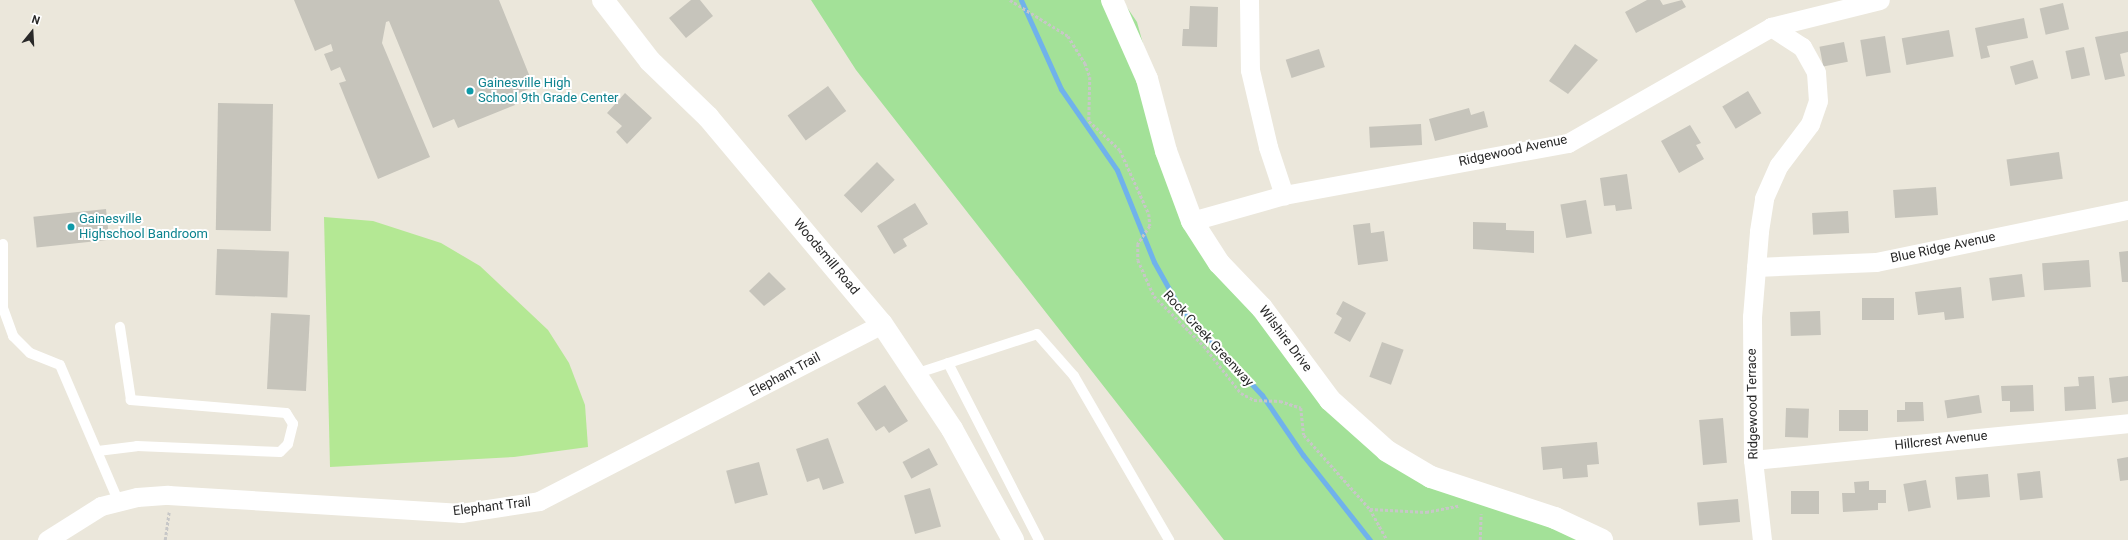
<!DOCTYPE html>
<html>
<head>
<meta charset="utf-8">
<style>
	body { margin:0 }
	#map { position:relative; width:2128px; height:540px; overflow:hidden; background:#ebe7db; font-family:Roboto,sans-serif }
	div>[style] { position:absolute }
	.green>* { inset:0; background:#a3e198 }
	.pitch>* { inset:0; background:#b4e894 }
	.stream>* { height:5px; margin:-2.5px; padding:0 2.5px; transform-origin:2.5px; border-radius:2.5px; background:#70b2eb }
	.building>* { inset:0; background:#c6c4bb; transform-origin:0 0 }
	.path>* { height:2.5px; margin-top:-1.25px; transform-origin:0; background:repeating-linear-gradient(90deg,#c7c7c7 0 3px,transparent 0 5px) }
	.lane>* { height:10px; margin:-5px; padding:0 5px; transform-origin:5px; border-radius:5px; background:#fff }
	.street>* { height:19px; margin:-9.5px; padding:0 9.5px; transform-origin:9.5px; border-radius:9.5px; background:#fff }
	.secondary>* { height:22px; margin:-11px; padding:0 11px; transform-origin:11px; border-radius:11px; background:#fff }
	.dots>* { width:11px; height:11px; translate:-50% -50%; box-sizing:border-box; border:2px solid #fff; border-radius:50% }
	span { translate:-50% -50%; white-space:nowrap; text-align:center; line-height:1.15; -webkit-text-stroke:4px #fff; paint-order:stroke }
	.culture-label { font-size:13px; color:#0d838f }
	.left { translate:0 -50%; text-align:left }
	.street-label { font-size:13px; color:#292929 }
	.north { position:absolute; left:12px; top:12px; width:40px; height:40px; -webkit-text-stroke:3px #fff; paint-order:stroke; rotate:18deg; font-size:11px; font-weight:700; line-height:16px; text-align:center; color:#292929 }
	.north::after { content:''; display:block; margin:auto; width:14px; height:18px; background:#292929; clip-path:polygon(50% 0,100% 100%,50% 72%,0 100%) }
</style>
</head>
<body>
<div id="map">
	<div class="green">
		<div style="clip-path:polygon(811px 0,1122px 0,1137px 22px,1189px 210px,1388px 456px,1604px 540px,1224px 540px,856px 70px)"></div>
	</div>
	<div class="pitch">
		<div style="clip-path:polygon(324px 217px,373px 221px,441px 243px,480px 266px,548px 330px,569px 363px,585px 405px,588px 447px,514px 457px,330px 467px)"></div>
	</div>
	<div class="stream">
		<div style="left:1021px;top:0;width:98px;rotate:65.8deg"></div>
		<div style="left:1061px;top:89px;width:98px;rotate:55.3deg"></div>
		<div style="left:1117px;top:170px;width:99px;rotate:68.1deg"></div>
		<div style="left:1154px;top:262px;width:49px;rotate:60.8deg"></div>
		<div style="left:1178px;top:305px;width:123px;rotate:47deg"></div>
		<div style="left:1262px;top:395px;width:73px;rotate:55.7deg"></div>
		<div style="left:1303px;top:455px;width:108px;rotate:51.8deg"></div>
	</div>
	<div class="building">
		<div style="clip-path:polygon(294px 0,499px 0,534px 87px,511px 96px,515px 105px,458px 128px,454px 119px,433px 128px,389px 21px,386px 22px,382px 43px,430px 157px,378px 179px,339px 83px,346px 81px,340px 67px,331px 71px,324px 54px,333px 51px,331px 44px,315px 51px)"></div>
		<div style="clip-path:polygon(691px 0,700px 0,713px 16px,686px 38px,669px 18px)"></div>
		<div style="clip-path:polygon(1647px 0,1660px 0,1663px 5px,1682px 0,1686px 7px,1636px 33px,1625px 12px)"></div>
		<div style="left:2063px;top:3px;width:27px;height:24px;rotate:77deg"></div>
		<div style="clip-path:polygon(1190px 6px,1218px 7px,1217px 47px,1182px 46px,1183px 29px,1189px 29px)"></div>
		<div style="clip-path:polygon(2024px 18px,2028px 38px,1987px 46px,1990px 57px,1981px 59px,1975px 28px)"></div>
		<div style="left:1949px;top:30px;width:27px;height:48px;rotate:80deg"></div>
		<div style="clip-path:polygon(2128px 31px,2128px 52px,2120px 54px,2125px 76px,2105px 80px,2095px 37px)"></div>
		<div style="left:1885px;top:36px;width:37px;height:25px;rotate:81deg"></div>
		<div style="left:1844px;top:42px;width:20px;height:25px;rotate:79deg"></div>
		<div style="clip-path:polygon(1575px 44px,1598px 60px,1568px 94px,1549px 81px)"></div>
		<div style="left:2084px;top:47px;width:29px;height:19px;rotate:78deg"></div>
		<div style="left:1319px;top:49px;width:19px;height:35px;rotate:72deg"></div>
		<div style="left:2033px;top:60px;width:19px;height:24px;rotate:74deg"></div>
		<div style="left:828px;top:86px;width:31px;height:50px;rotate:54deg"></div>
		<div style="left:1748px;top:91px;width:26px;height:30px;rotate:59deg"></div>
		<div style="clip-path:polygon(625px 93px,652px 118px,627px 144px,616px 132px,622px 126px,607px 113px)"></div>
		<div style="left:218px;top:103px;width:55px;height:127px;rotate:1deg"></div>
		<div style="clip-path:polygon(1469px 108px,1471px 115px,1484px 111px,1488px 127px,1435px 141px,1429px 119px)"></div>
		<div style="left:1421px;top:124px;width:21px;height:52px;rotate:87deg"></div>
		<div style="clip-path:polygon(1690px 125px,1701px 143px,1696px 145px,1704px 159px,1679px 173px,1661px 141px)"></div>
		<div style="left:2059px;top:152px;width:27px;height:53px;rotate:82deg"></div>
		<div style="left:877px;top:162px;width:25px;height:47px;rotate:45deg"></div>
		<div style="clip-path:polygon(1627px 174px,1632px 209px,1616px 211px,1615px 205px,1604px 206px,1600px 178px)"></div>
		<div style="left:1936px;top:187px;width:28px;height:43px;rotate:86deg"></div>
		<div style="left:1586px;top:200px;width:34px;height:26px;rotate:80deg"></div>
		<div style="clip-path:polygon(915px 203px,928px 224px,903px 239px,907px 246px,894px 254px,877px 226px)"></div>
		<div style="left:106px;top:209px;width:31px;height:73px;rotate:84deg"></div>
		<div style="left:1848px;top:211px;width:22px;height:36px;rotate:87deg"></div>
		<div style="clip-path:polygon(1473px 222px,1506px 223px,1506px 230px,1534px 231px,1534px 253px,1473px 249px)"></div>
		<div style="clip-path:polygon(1370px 223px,1371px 233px,1384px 231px,1388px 261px,1358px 265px,1353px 225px)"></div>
		<div style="left:217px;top:249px;width:72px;height:46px;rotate:2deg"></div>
		<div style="clip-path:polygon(2128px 251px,2128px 282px,2122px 282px,2119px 252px)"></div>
		<div style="left:2089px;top:260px;width:27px;height:47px;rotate:86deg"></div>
		<div style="clip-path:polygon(769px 272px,786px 289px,764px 306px,749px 291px)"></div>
		<div style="left:2022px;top:274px;width:23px;height:33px;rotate:83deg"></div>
		<div style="clip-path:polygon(1961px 287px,1964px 318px,1945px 320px,1944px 312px,1918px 315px,1915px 292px)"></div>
		<div style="left:1862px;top:298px;width:32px;height:22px"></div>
		<div style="clip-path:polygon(1343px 301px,1366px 313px,1350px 342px,1334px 333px,1342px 318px,1336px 314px)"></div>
		<div style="left:1820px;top:311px;width:24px;height:30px;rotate:88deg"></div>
		<div style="left:271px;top:313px;width:39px;height:76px;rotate:3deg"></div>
		<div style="left:1382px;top:342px;width:23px;height:37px;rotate:20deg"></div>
		<div style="clip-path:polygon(2094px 376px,2096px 409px,2065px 411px,2064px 387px,2079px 386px,2078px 377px)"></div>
		<div style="clip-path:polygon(2128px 376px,2128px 401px,2112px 403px,2109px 378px)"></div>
		<div style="clip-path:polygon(885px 385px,908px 421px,889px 433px,884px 426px,876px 431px,857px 403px)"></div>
		<div style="clip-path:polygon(2033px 385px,2034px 411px,2010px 412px,2010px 401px,2002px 401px,2001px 386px)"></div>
		<div style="left:1979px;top:395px;width:18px;height:35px;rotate:81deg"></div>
		<div style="clip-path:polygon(1905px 402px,1923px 402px,1924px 421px,1897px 422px,1897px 410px,1905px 410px)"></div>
		<div style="left:1786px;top:408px;width:23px;height:29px;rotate:2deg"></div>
		<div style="left:1868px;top:410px;width:21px;height:29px;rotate:90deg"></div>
		<div style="left:1723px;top:418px;width:45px;height:24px;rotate:85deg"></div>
		<div style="clip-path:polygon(828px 438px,844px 483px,823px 490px,819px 478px,807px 482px,796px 449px)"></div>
		<div style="clip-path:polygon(1597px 442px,1599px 464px,1587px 465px,1588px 477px,1563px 479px,1562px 468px,1543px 470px,1541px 447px)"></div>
		<div style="left:929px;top:448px;width:19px;height:30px;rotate:62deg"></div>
		<div style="clip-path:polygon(2128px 457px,2128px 480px,2120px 481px,2117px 459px)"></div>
		<div style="left:759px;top:462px;width:34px;height:34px;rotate:75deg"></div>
		<div style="left:2040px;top:471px;width:27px;height:23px;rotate:84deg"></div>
		<div style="left:1988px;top:474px;width:23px;height:33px;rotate:85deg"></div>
		<div style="left:1926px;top:480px;width:28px;height:23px;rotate:80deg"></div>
		<div style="clip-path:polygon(1869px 481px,1869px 490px,1886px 490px,1886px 503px,1878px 503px,1878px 510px,1843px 512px,1842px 493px,1855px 493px,1854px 482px)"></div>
		<div style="left:930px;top:488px;width:40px;height:27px;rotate:74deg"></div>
		<div style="left:1791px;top:491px;width:28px;height:23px"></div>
		<div style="left:1738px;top:499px;width:23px;height:41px;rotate:85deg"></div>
	</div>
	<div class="path">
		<div style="left:1010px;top:0;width:68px;rotate:31.8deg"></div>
		<div style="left:1068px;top:36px;width:32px;rotate:58deg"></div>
		<div style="left:1085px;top:63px;width:15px;rotate:70deg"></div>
		<div style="left:1090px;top:77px;width:44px;rotate:91.3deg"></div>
		<div style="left:1089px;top:121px;width:42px;rotate:43.1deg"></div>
		<div style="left:1120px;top:150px;width:70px;rotate:65.6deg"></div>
		<div style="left:1149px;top:214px;width:12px;rotate:85deg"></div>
		<div style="left:1150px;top:226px;width:22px;rotate:124deg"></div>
		<div style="left:1138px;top:244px;width:16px;rotate:90deg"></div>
		<div style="left:1138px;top:260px;width:39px;rotate:66deg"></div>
		<div style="left:1154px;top:296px;width:71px;rotate:45deg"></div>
		<div style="left:1204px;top:346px;width:60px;rotate:51.8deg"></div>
		<div style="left:1241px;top:393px;width:15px;rotate:28deg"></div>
		<div style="left:1254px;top:400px;width:26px;rotate:2deg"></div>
		<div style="left:1280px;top:401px;width:22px;rotate:18deg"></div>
		<div style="left:1301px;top:408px;width:27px;rotate:84deg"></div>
		<div style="left:1304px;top:435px;width:99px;rotate:48.3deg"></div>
		<div style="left:1370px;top:509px;width:35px;rotate:61deg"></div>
		<div style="left:1370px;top:509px;width:56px;rotate:3.1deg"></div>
		<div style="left:1426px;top:512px;width:33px;rotate:-11deg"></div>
		<div style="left:165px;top:540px;width:28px;rotate:-82deg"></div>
		<div style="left:1480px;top:540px;width:26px;rotate:-88deg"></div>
	</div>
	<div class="lane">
		<div style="left:3px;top:244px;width:64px;rotate:90deg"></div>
		<div style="left:3px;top:308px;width:30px;rotate:70deg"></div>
		<div style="left:13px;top:336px;width:24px;rotate:45deg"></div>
		<div style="left:30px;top:353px;width:32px;rotate:22deg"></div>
		<div style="left:60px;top:365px;width:147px;rotate:66.8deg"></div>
		<div style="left:948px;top:363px;width:199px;rotate:62.8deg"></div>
		<div style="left:918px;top:373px;width:125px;rotate:-18.1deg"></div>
		<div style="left:1037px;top:334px;width:56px;rotate:48.6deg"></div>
		<div style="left:1074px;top:376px;width:190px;rotate:59.9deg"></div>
		<div style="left:98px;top:451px;width:39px;rotate:-7deg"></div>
		<div style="left:137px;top:446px;width:143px;rotate:2.4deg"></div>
		<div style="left:280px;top:452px;width:11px;rotate:-45deg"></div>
		<div style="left:288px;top:444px;width:21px;rotate:-76deg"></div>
		<div style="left:293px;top:424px;width:13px;rotate:-122deg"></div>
		<div style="left:286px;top:413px;width:156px;rotate:-175.2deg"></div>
		<div style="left:131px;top:400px;width:74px;rotate:-98.6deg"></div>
	</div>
	<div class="street">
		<div style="left:1249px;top:0;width:70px;rotate:89.2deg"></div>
		<div style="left:1250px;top:70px;width:79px;rotate:76.8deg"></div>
		<div style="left:1268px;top:147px;width:51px;rotate:71.6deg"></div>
		<div style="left:1192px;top:221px;width:96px;rotate:-15.8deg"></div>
		<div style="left:1284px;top:195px;width:289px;rotate:-10.4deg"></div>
		<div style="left:1568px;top:143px;width:234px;rotate:-29.7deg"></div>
		<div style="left:1771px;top:27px;width:112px;rotate:-13.9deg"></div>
		<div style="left:1756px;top:267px;width:120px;rotate:-2.4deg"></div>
		<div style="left:1876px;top:262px;width:257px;rotate:-11.7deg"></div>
		<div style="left:1753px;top:460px;width:377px;rotate:-5.6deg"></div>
		<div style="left:47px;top:540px;width:64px;rotate:-32.2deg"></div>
		<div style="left:101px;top:506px;width:37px;rotate:-14deg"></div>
		<div style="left:137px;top:497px;width:31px;rotate:-4deg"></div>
		<div style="left:168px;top:495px;width:294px;rotate:3.5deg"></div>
		<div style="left:461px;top:513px;width:79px;rotate:-8.7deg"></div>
		<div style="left:539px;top:501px;width:386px;rotate:-27.3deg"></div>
		<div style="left:1762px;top:540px;width:81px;rotate:-96.4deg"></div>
		<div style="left:1753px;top:460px;width:143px;rotate:-90.4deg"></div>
		<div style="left:1752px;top:317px;width:86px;rotate:-85.3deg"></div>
		<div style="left:1759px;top:231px;width:33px;rotate:-81deg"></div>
		<div style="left:1764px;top:198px;width:36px;rotate:-66deg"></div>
		<div style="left:1779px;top:165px;width:51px;rotate:-52.9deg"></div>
		<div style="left:1810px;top:124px;width:24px;rotate:-71deg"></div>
		<div style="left:1818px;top:101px;width:29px;rotate:-94deg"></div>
		<div style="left:1816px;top:72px;width:29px;rotate:-119deg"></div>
		<div style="left:1802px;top:47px;width:37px;rotate:-147deg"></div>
	</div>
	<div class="secondary">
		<div style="left:603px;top:0;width:77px;rotate:52.4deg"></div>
		<div style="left:650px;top:61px;width:81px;rotate:44deg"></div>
		<div style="left:708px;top:117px;width:270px;rotate:50deg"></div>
		<div style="left:882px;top:324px;width:126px;rotate:56.3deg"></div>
		<div style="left:952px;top:429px;width:127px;rotate:61.2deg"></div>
		<div style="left:1112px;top:0;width:86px;rotate:66.1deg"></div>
		<div style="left:1147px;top:79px;width:74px;rotate:75.2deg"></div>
		<div style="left:1166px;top:151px;width:75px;rotate:69.6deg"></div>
		<div style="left:1192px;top:221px;width:50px;rotate:57.3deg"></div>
		<div style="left:1219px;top:263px;width:62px;rotate:46.3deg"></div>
		<div style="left:1262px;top:308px;width:114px;rotate:53.5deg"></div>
		<div style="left:1330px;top:400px;width:76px;rotate:41.8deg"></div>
		<div style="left:1387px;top:451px;width:51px;rotate:30.6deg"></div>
		<div style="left:1431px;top:477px;width:131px;rotate:18.3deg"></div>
		<div style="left:1555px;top:518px;width:52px;rotate:25.1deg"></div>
	</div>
	<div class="dots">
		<div style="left:470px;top:91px;background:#0f9aa8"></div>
		<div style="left:71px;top:227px;background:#0f9aa8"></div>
	</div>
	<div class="culture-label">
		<span class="left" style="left:478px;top:91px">Gainesville High<br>School 9th Grade Center</span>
		<span class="left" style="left:79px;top:227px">Gainesville<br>Highschool Bandroom</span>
	</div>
	<div class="street-label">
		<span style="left:1513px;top:151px;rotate:-12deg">Ridgewood Avenue</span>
		<span style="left:1943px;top:248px;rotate:-12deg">Blue Ridge Avenue</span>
		<span style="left:826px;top:257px;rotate:50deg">Woodsmill Road</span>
		<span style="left:1208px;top:339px;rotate:47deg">Rock Creek Greenway</span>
		<span style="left:1285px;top:339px;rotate:53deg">Wilshire Drive</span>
		<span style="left:785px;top:375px;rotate:-28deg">Elephant Trail</span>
		<span style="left:1753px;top:404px;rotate:-91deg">Ridgewood Terrace</span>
		<span style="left:1941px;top:441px;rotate:-6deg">Hillcrest Avenue</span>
		<span style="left:492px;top:507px;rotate:-7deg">Elephant Trail</span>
	</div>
	<div class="north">N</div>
</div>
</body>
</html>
